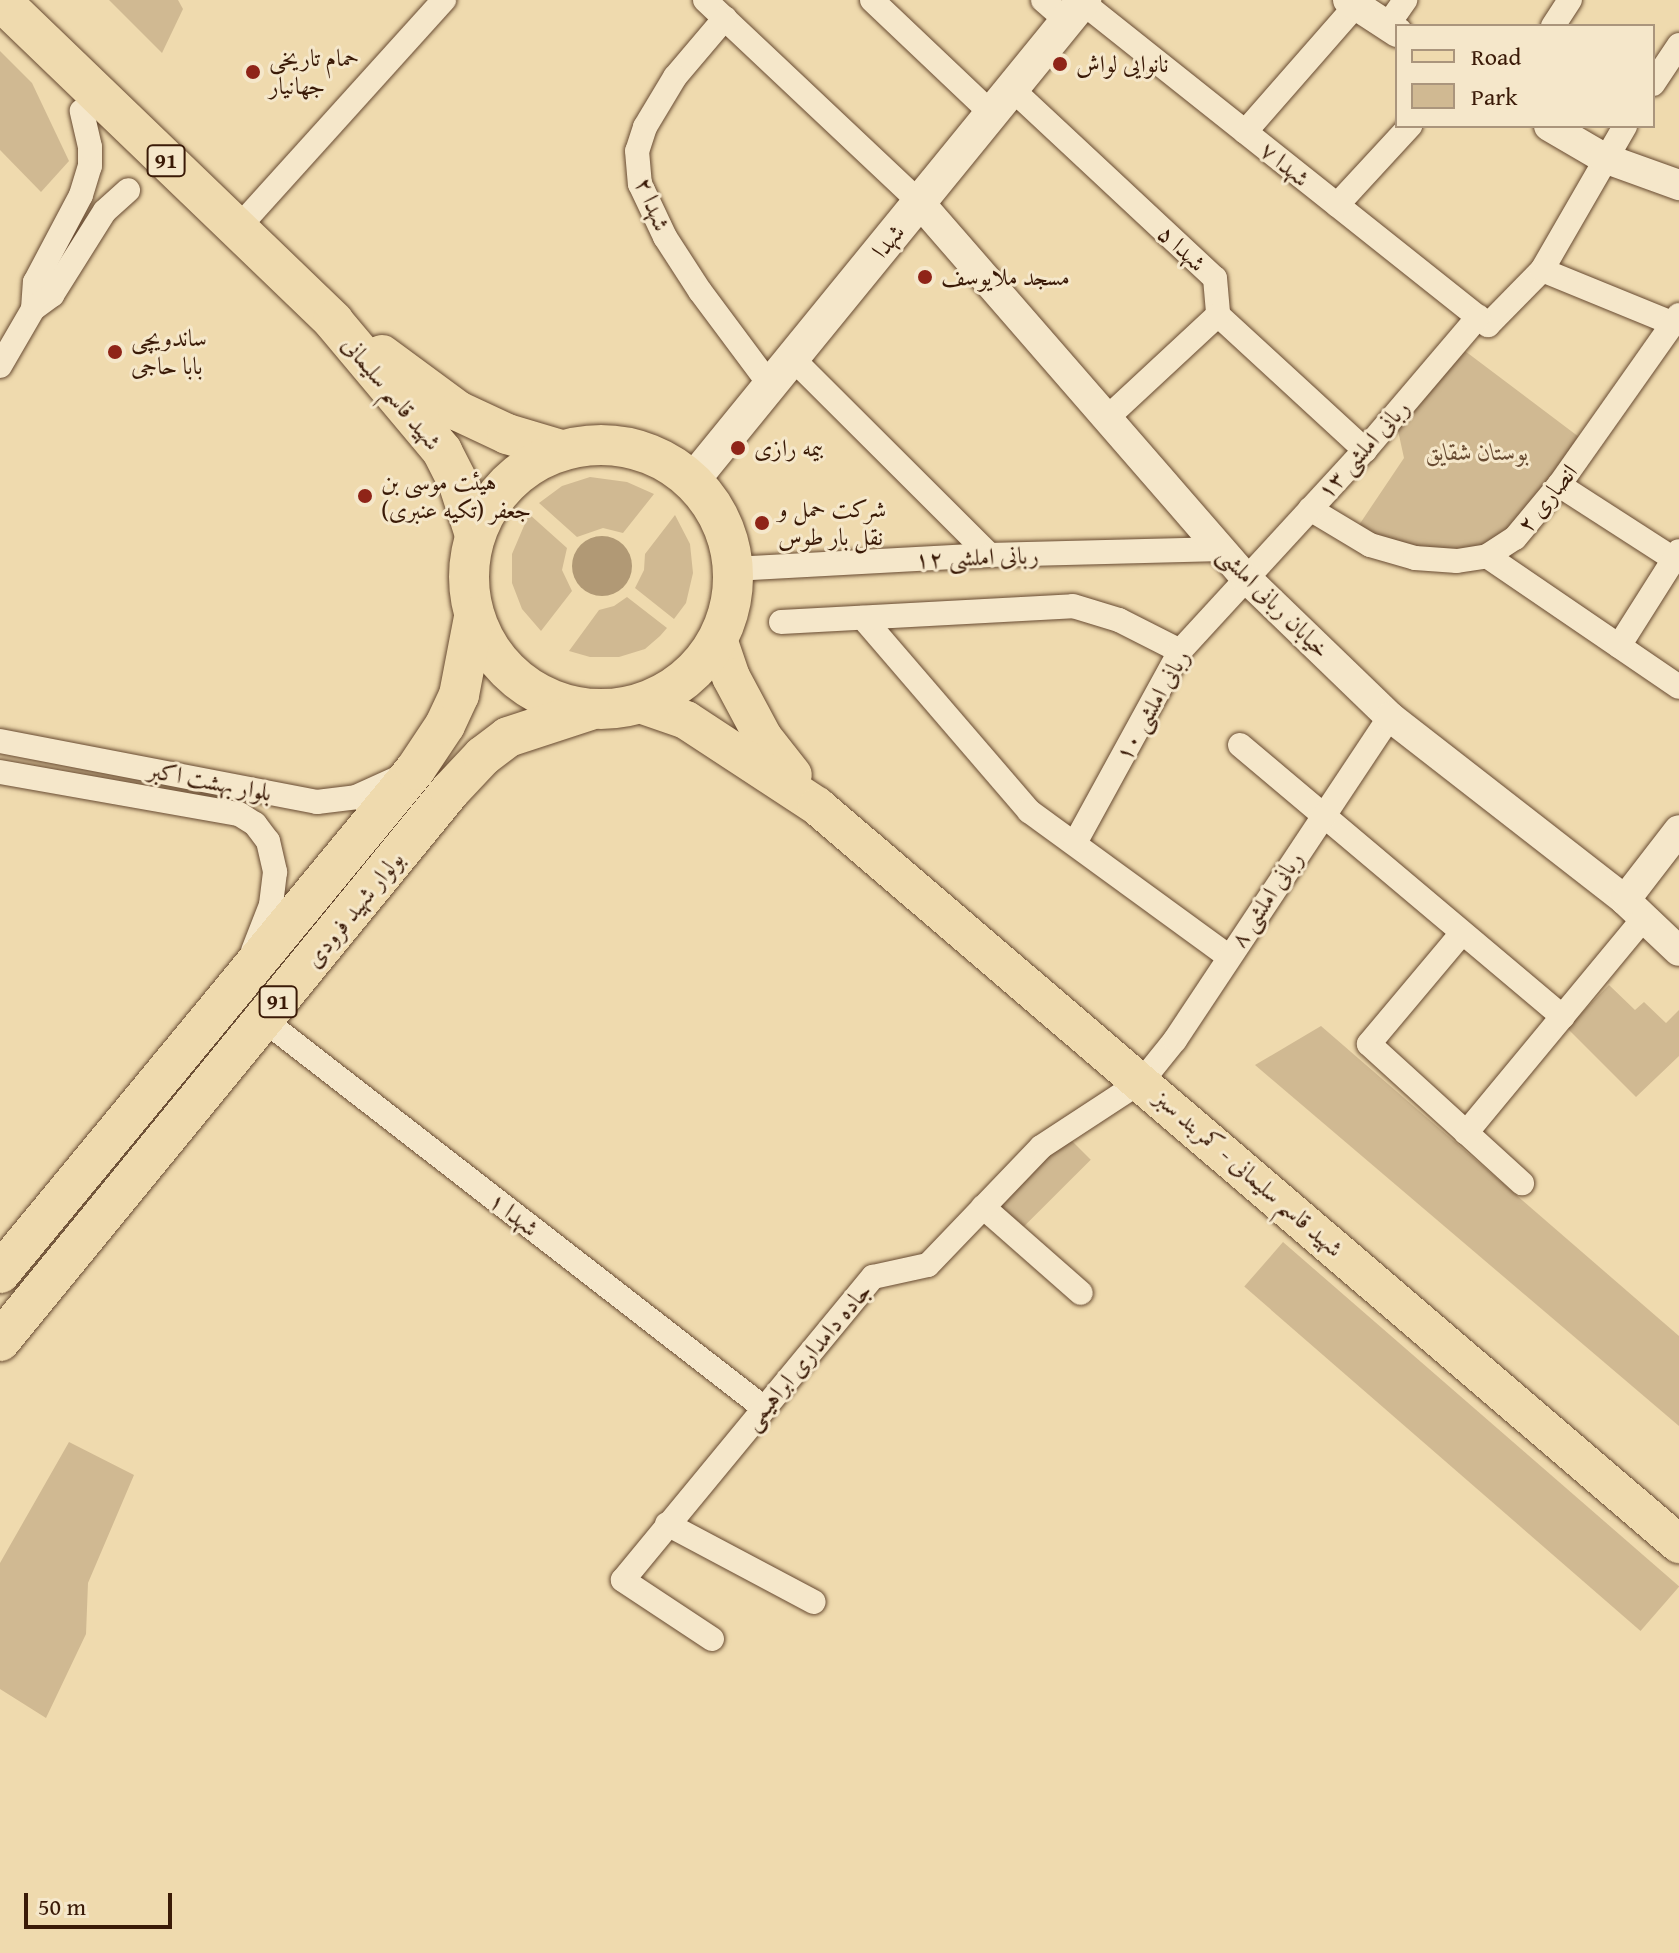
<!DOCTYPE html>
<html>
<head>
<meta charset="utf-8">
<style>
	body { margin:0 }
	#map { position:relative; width:1679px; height:1953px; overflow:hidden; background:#efdaae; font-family:"Gentium Book Plus",Amiri,serif }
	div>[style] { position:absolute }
	.green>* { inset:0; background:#d0b992; transform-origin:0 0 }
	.water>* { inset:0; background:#b19975 }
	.round { border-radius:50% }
	.roads { filter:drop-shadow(0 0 2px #674a31) drop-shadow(0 0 2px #674a31) }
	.minor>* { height:24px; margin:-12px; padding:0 12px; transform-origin:12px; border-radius:12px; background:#f5e7ca }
	.tertiary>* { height:30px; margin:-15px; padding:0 15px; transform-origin:15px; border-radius:15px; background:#f5e7ca }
	.secondary>* { height:34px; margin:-17px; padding:0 17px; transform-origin:17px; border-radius:17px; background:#f5e7ca }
	.primary>* { height:38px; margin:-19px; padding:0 19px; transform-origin:19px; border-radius:19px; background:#efdaae }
	.trunk>* { height:40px; margin:-20px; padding:0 20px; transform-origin:20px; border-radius:20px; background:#efdaae }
	.trunk>.ring { margin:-20px; padding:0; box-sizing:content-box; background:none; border:40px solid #efdaae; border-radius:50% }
	.dots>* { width:22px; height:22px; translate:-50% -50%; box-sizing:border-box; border:4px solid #f5e7ca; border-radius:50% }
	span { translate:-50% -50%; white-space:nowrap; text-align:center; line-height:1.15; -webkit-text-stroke:6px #f5e7ca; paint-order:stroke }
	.shield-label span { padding:2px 6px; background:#f5e7ca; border:2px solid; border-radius:6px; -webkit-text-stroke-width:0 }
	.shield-label { font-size:22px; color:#3a1a07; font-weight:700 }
	.poi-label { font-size:24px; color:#3a1a07 }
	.left { translate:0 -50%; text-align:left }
	.street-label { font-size:24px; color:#3a1a07 }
	.park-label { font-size:24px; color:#674a31; font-style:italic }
	.legend { position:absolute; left:1395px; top:24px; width:260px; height:104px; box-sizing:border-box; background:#f5e7ca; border:2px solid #aa957c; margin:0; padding:10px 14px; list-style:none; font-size:24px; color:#3a1a07 }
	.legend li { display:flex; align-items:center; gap:16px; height:40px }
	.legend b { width:40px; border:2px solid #aa957c }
	.scale { position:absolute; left:24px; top:1893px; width:148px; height:36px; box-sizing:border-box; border:4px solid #3a1a07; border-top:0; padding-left:10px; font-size:24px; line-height:28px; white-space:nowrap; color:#3a1a07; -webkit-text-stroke:6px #f5e7ca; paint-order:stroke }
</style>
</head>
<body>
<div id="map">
	<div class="green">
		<div style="clip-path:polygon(109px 0,178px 0,183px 9px,162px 53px)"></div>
		<div style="clip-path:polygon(0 51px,32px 83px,69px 161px,41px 192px,0 150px)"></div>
		<div style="clip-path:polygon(1461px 348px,1579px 437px,1507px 537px,1457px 552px,1394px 544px,1359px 525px,1404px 458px,1397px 426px)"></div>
		<div style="clip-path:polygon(590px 477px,627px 482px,654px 494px,623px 533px,603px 528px,577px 537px,539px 503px,562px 486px)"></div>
		<div style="clip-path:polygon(529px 514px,567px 548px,562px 570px,572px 591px,541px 631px,522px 609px,512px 583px,512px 554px)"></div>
		<div style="clip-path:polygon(675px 515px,690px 544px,693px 573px,686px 603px,674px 619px,635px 588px,644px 570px,645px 554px)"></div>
		<div style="clip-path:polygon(627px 597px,667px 628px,660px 636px,645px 649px,619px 657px,590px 657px,569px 651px,599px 610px,614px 606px)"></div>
		<div style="clip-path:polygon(1609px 985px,1635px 1010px,1644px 1002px,1666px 1023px,1679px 1010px,1679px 1056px,1636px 1097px,1567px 1028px)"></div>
		<div style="clip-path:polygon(1321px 1026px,1679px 1336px,1679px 1426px,1255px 1065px)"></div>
		<div style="left:1066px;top:1135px;width:35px;height:102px;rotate:45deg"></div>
		<div style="left:1283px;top:1242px;width:525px;height:59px;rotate:41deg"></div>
		<div style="clip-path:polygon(69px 1442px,134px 1475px,88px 1583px,86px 1634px,46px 1718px,0 1689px,0 1563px)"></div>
	</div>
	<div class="water">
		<div class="round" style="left:572px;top:536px;width:60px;height:60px"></div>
	</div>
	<div class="roads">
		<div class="minor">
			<div style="left:705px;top:0;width:294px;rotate:43.3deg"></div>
			<div style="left:872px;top:0;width:166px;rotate:43.5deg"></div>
			<div style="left:1043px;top:0;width:32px;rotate:41deg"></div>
			<div style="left:1082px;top:2px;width:519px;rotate:38.5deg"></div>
			<div style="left:1488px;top:325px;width:77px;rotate:-45.5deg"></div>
			<div style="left:1542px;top:270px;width:166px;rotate:-60deg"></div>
			<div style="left:725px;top:18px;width:77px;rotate:130.3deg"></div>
			<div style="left:675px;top:77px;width:58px;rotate:121deg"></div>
			<div style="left:645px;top:127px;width:25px;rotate:108deg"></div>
			<div style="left:637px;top:151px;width:33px;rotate:85deg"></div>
			<div style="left:640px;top:184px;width:59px;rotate:64.7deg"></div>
			<div style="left:665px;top:237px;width:64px;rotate:57.1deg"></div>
			<div style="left:700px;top:291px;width:117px;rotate:53.3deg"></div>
			<div style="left:1387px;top:26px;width:32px;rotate:-55deg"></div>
			<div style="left:1553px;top:26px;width:31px;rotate:-57deg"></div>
			<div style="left:1653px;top:84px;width:47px;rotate:-56.3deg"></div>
			<div style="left:1012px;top:89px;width:277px;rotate:43deg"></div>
			<div style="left:1215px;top:278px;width:37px;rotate:85deg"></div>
			<div style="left:1218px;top:315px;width:200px;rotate:42.6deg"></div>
			<div style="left:1245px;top:132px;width:169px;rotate:-48.8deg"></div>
			<div style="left:1337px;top:205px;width:108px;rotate:-47.3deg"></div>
			<div style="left:237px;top:229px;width:309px;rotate:-47.9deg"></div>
			<div style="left:1542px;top:270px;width:143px;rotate:22.2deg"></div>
			<div style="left:33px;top:309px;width:27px;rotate:-86deg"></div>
			<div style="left:35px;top:282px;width:98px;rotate:-62.1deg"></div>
			<div style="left:81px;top:195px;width:30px;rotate:-73deg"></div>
			<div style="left:90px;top:166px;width:19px;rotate:-90deg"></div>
			<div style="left:90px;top:147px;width:37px;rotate:-103deg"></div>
			<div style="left:792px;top:358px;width:279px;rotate:44.9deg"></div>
			<div style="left:0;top:366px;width:66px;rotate:-59.9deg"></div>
			<div style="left:33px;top:309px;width:24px;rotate:-36deg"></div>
			<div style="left:52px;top:295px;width:99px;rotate:-57.8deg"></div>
			<div style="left:105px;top:211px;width:31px;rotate:-42deg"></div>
			<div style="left:1107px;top:418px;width:151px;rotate:-42.9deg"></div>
			<div style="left:1559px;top:485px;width:137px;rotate:32.8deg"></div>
			<div style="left:1310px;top:509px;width:70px;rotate:31deg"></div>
			<div style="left:1370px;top:545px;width:47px;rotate:16.1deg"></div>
			<div style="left:1415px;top:558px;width:42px;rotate:4.1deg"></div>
			<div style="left:1457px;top:561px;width:30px;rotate:-9deg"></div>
			<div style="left:1487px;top:556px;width:33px;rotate:-33deg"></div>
			<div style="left:1515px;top:538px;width:69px;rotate:-50.3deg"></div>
			<div style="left:1559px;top:485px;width:208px;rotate:-54.8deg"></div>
			<div style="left:1487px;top:556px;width:232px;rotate:34.3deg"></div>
			<div style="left:733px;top:569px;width:257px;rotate:-3.1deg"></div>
			<div style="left:990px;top:555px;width:231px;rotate:-1.5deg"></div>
			<div style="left:863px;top:618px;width:255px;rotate:49.3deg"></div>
			<div style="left:1029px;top:811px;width:246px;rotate:36.1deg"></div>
			<div style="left:781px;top:622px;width:292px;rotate:-3.1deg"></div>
			<div style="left:1073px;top:606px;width:48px;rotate:16.9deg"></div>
			<div style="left:1119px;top:620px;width:68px;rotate:26.9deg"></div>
			<div style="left:1619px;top:646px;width:112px;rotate:-57.7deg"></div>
			<div style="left:0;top:741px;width:323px;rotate:10.9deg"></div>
			<div style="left:317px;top:802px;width:39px;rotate:-7deg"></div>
			<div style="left:356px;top:797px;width:51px;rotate:-24.5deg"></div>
			<div style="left:1240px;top:745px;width:422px;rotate:40.1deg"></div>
			<div style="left:0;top:772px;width:243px;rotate:10deg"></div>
			<div style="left:239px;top:814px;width:19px;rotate:32deg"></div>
			<div style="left:255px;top:824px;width:21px;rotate:53deg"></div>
			<div style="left:268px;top:841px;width:32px;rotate:77deg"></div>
			<div style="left:275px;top:872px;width:33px;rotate:97deg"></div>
			<div style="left:271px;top:905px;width:49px;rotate:111.4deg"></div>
			<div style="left:1075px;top:843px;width:219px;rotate:-61.3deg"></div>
			<div style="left:1180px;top:651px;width:273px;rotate:-47.4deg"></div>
			<div style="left:1365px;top:450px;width:175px;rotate:-49.6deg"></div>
			<div style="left:1462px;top:933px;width:145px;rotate:130deg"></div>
			<div style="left:1369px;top:1044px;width:207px;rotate:42.3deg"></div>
			<div style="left:264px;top:1020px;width:633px;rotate:37.81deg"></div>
			<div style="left:1466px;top:1133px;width:279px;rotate:-50.4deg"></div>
			<div style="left:983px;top:1207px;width:130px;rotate:41.3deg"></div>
			<div style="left:667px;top:1524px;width:166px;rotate:28deg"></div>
			<div style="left:712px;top:1639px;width:107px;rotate:-146.5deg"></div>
			<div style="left:623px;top:1580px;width:393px;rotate:-50.5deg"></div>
			<div style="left:873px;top:1277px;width:56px;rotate:-12.3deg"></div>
			<div style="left:928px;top:1265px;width:163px;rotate:-46.2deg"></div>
			<div style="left:1041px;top:1147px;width:121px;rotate:-33.2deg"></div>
			<div style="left:1142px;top:1081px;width:53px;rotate:-51.2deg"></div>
			<div style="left:1175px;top:1040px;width:388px;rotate:-56.4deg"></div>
		</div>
		<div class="tertiary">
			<div style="left:1348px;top:0;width:59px;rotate:33.1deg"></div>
			<div style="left:1549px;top:126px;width:64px;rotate:30.2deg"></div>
			<div style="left:1604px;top:158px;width:80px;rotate:19.8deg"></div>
			<div style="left:919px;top:202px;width:498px;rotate:49deg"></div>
			<div style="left:1246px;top:578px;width:200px;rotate:44deg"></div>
			<div style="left:1390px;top:717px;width:298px;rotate:37.9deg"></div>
			<div style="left:1625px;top:900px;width:74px;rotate:43.4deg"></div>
			<div style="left:1625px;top:900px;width:88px;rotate:-52.4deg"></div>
		</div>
		<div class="secondary">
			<div style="left:692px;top:481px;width:621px;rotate:-50.82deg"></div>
		</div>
		<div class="primary">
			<div style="left:718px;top:639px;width:40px;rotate:71.1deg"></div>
			<div style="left:731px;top:677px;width:68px;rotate:61.9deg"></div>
			<div style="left:763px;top:737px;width:48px;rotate:51.7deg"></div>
			<div style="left:640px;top:704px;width:49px;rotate:19.2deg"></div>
			<div style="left:686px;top:720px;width:157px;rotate:33.3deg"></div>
			<div style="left:817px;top:806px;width:1135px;rotate:40.57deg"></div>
		</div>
		<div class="trunk">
			<div style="left:0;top:0;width:463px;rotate:43.9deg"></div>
			<div style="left:333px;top:321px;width:170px;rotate:50deg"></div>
			<div style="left:442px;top:451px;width:38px;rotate:63deg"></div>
			<div style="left:459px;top:485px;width:52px;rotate:72.3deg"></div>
			<div style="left:382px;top:355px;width:94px;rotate:36.4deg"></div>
			<div style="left:458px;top:411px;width:54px;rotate:25.1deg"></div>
			<div style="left:507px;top:434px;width:56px;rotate:16.5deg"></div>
			<div class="ring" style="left:469px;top:445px;width:224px;height:224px"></div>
			<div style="left:0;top:1273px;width:652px;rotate:-50.48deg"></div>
			<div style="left:415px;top:770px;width:54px;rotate:-56.3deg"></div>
			<div style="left:445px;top:725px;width:33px;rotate:-65deg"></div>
			<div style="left:459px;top:695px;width:79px;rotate:-79.1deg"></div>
			<div style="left:0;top:1341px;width:711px;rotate:-50.71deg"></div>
			<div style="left:450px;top:791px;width:48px;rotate:-46.7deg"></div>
			<div style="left:483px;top:756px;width:31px;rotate:-37deg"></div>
			<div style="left:508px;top:737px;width:86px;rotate:-18.2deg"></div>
		</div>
	</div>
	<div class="dots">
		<div style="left:1060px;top:64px;background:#8f2418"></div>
		<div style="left:253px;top:72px;background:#8f2418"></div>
		<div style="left:925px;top:277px;background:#8f2418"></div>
		<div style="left:115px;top:352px;background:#8f2418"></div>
		<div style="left:738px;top:448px;background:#8f2418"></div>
		<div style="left:365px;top:496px;background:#8f2418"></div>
		<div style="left:762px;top:523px;background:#8f2418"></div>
	</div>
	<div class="shield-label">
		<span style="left:166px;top:161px">91</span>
		<span style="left:278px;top:1002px">91</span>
	</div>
	<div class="poi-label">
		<span class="left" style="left:269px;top:72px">حمام تاریخی<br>جهانیار</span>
		<span class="left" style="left:1076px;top:64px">نانوایی لواش</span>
		<span class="left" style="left:941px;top:277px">مسجد ملایوسف</span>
		<span class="left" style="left:131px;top:352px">ساندویچی<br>بابا حاجی</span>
		<span class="left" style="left:754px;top:448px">بیمه رازی</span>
		<span class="left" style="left:381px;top:496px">هيئت موسی بن<br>جعفر (تکیه عنبری)</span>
		<span class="left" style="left:778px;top:523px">شرکت حمل و<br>نقل بار طوس</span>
	</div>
	<div class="street-label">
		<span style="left:1285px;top:164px;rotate:39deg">شهدا ۷</span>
		<span style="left:653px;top:204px;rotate:68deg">شهدا ۲</span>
		<span style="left:888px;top:241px;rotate:-51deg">شهدا</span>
		<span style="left:1182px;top:248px;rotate:43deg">شهدا ۵</span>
		<span style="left:392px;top:393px;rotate:50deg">شهید قاسم سلیمانی</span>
		<span style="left:1363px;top:449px;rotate:-48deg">ربانی املشی ۱۳</span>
		<span style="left:1547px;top:498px;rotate:-51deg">انصاری ۲</span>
		<span style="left:977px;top:557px;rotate:-2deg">ربانی املشی ۱۲</span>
		<span style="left:1274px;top:602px;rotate:45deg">خیابان ربانی املشی</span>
		<span style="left:1152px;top:705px;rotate:-60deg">ربانی املشی ۱۰</span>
		<span style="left:210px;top:781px;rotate:11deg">بلوار بهشت اکبر</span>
		<span style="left:1266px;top:899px;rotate:-56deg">ربانی املشی ۸</span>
		<span style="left:354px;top:909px;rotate:-51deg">بولوار شهید فرودی</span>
		<span style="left:1249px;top:1173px;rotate:41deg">شهید قاسم سلیمانی - کمربند سبز</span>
		<span style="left:514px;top:1214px;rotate:38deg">شهدا ۱</span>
		<span style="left:807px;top:1356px;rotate:-50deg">جاده دامداری ابراهیمی</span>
	</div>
	<div class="park-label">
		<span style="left:1477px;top:452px">بوستان شقایق</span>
	</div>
	<ul class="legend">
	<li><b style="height:10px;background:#efdaae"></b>Road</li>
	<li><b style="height:22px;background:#d0b992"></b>Park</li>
	</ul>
	<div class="scale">50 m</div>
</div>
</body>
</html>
